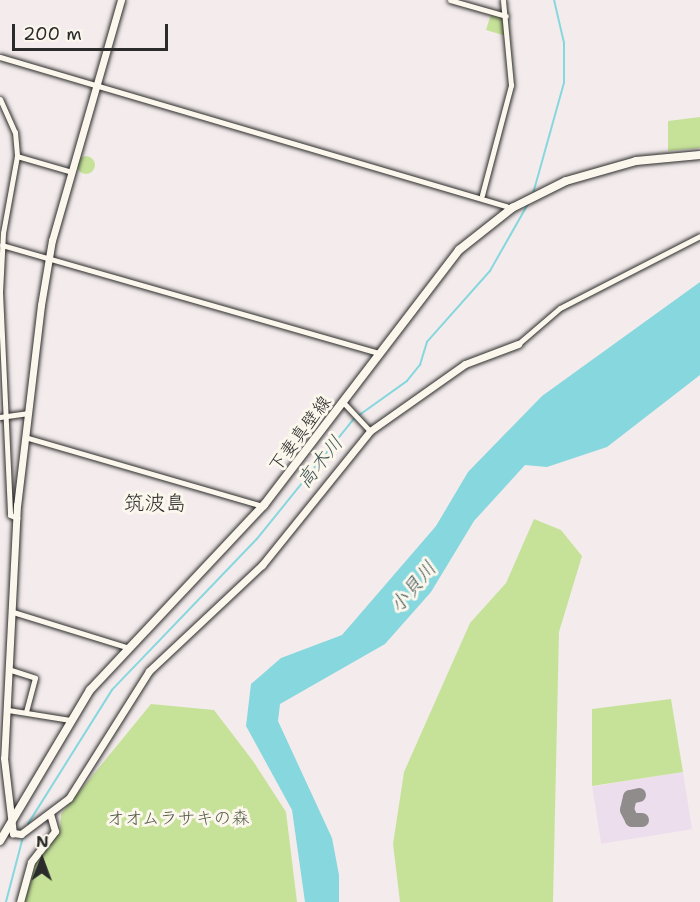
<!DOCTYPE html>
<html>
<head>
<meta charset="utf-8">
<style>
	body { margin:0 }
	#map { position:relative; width:700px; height:902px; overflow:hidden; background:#f4ecec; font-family:"Shantell Sans","Klee One",sans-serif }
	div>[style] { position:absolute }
	.built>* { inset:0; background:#ecdeec; transform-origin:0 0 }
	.green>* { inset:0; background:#c6e299 }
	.round { border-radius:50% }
	.water>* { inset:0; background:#86d7de }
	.stream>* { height:1.5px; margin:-0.75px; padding:0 0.75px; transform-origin:0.75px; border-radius:0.75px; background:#86d7de }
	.taxiway>* { height:14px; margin:-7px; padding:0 7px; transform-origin:7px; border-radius:7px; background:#908c8c }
	.roads { filter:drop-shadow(0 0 2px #2b2b2b) drop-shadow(0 0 2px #2b2b2b) }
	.minor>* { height:5px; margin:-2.5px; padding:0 2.5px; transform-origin:2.5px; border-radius:2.5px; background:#fbf7ec }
	.tertiary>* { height:7px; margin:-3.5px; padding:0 3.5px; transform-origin:3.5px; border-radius:3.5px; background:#fbf7ec }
	.secondary>* { height:8px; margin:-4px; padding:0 4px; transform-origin:4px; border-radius:4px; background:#fbf7ec }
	span { translate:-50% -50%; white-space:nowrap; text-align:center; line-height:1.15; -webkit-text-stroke:6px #fbf7ec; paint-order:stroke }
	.street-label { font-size:18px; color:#2b2b2b }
	.park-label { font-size:18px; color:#525946 }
	.water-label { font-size:20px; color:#425658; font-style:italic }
	.quarter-label { font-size:21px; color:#2b2b2b }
	.north { position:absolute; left:12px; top:830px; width:60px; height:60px; -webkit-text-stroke:4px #fbf7ec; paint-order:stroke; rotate:1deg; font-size:16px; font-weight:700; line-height:24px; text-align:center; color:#2b2b2b }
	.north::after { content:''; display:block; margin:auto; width:21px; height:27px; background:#2b2b2b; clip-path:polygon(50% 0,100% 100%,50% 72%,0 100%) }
	.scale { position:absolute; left:12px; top:24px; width:156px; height:27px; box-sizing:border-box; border:3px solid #2b2b2b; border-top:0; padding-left:8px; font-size:18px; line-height:21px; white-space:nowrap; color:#2b2b2b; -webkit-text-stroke:4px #fbf7ec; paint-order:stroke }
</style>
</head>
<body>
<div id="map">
	<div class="built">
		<div style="left:683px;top:772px;width:58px;height:92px;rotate:81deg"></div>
	</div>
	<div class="green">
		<div style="clip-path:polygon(491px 14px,503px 18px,506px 36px,486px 30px)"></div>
		<div style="clip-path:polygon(700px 117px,700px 148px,668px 151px,668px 121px)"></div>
		<div class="round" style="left:77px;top:156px;width:18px;height:18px"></div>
		<div style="clip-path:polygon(534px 519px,561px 530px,582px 556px,559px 632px,553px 902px,400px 902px,393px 844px,404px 772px,470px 623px,506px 583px)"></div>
		<div style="clip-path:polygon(671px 699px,683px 772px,592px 786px,592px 709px)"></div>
		<div style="clip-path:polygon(151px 704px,214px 710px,253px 761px,286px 812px,297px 902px,24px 902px,37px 859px,60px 832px,61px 814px)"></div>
	</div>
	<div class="water">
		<div style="clip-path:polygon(700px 282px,700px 375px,607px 447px,547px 467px,525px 465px,474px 521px,431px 592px,385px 644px,280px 704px,278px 721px,332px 838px,339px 875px,339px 902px,305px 902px,292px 810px,246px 726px,251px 684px,281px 658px,342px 635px,436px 526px,468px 472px,542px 396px)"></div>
	</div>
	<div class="stream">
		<div style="left:533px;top:194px;width:115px;rotate:-74.4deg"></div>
		<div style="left:564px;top:83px;width:40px;rotate:-90deg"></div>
		<div style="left:564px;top:43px;width:44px;rotate:-103.1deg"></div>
		<div style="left:358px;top:416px;width:60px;rotate:-35.5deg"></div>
		<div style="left:407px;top:381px;width:21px;rotate:-51deg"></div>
		<div style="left:420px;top:365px;width:24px;rotate:-73deg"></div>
		<div style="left:427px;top:342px;width:95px;rotate:-48.4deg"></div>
		<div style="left:490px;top:271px;width:77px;rotate:-60.4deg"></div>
		<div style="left:28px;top:824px;width:158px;rotate:-57.9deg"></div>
		<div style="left:112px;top:690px;width:209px;rotate:-46.2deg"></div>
		<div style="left:257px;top:539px;width:154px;rotate:-51.1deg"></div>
		<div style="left:6px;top:902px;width:67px;rotate:-75.3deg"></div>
	</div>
	<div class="taxiway">
		<div style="left:639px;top:795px;width:9px;rotate:167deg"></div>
		<div style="left:630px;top:797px;width:13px;rotate:103deg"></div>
		<div style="left:627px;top:810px;width:11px;rotate:63deg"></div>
		<div style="left:632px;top:820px;width:10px"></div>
	</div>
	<div class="roads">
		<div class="minor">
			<div style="left:450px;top:0;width:58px;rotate:15.9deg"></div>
			<div style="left:0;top:57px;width:534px;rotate:16.43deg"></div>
			<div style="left:0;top:99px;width:36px;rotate:66deg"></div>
			<div style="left:15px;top:132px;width:24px;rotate:85deg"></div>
			<div style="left:17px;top:156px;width:78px;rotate:100.3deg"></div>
			<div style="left:3px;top:233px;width:59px;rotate:92.9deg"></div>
			<div style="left:0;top:292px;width:223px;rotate:87.4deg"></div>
			<div style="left:10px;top:515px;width:8px;rotate:23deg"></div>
			<div style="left:17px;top:156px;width:57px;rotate:16.2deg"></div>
			<div style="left:482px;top:195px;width:114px;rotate:-75.2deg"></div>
			<div style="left:511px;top:85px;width:85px;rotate:-95.4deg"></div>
			<div style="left:2px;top:245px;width:392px;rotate:16deg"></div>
			<div style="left:518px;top:344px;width:55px;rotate:-40.6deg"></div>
			<div style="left:560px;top:308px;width:157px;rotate:-27.2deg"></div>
			<div style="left:343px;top:402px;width:40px;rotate:47deg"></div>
			<div style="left:0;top:417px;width:27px;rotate:-8deg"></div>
			<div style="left:25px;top:437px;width:248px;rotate:16.2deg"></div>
			<div style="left:13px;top:612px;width:118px;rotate:17.2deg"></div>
			<div style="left:11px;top:670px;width:25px;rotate:18deg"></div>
			<div style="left:35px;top:678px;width:35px;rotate:105deg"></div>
			<div style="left:8px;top:710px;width:63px;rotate:9.2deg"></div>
		</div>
		<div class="tertiary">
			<div style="left:121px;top:0;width:250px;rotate:106deg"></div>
			<div style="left:52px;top:240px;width:66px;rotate:99.6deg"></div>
			<div style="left:41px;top:305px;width:201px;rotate:96.8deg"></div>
			<div style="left:17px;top:505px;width:253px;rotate:92.9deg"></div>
			<div style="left:4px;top:758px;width:76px;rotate:83.2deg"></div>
			<div style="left:13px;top:833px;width:8px;rotate:7deg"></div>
			<div style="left:21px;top:834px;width:60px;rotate:-36.9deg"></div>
			<div style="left:69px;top:798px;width:150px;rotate:-57.8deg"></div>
			<div style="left:149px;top:671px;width:155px;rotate:-43.2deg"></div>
			<div style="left:262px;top:565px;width:172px;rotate:-51.1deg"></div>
			<div style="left:370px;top:431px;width:116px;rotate:-35.2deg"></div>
			<div style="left:465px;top:364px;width:57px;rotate:-20.7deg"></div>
			<div style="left:20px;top:902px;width:41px;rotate:-74.6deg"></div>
			<div style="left:31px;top:862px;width:39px;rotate:-52deg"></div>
			<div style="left:55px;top:831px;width:18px;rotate:-106deg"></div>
		</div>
		<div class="secondary">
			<div style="left:0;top:841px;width:176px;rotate:-59.2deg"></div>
			<div style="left:90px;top:690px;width:254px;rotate:-46.8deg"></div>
			<div style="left:264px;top:505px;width:321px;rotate:-52.6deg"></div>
			<div style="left:459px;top:250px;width:68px;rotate:-38.4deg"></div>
			<div style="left:512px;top:208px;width:60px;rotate:-26.6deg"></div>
			<div style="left:566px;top:181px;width:73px;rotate:-15.9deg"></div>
			<div style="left:636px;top:161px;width:64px;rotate:-5.4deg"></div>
		</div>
	</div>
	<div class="street-label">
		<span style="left:300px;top:434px;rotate:-53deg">下妻真壁線</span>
	</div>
	<div class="park-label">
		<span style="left:178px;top:818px">オオムラサキの森</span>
	</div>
	<div class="water-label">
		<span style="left:320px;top:462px;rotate:-51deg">高木川</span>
		<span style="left:413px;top:587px;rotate:-50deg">小貝川</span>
	</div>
	<div class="quarter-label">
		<span style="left:155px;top:503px">筑波島</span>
	</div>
	<div class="north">N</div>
	<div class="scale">200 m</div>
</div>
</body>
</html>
